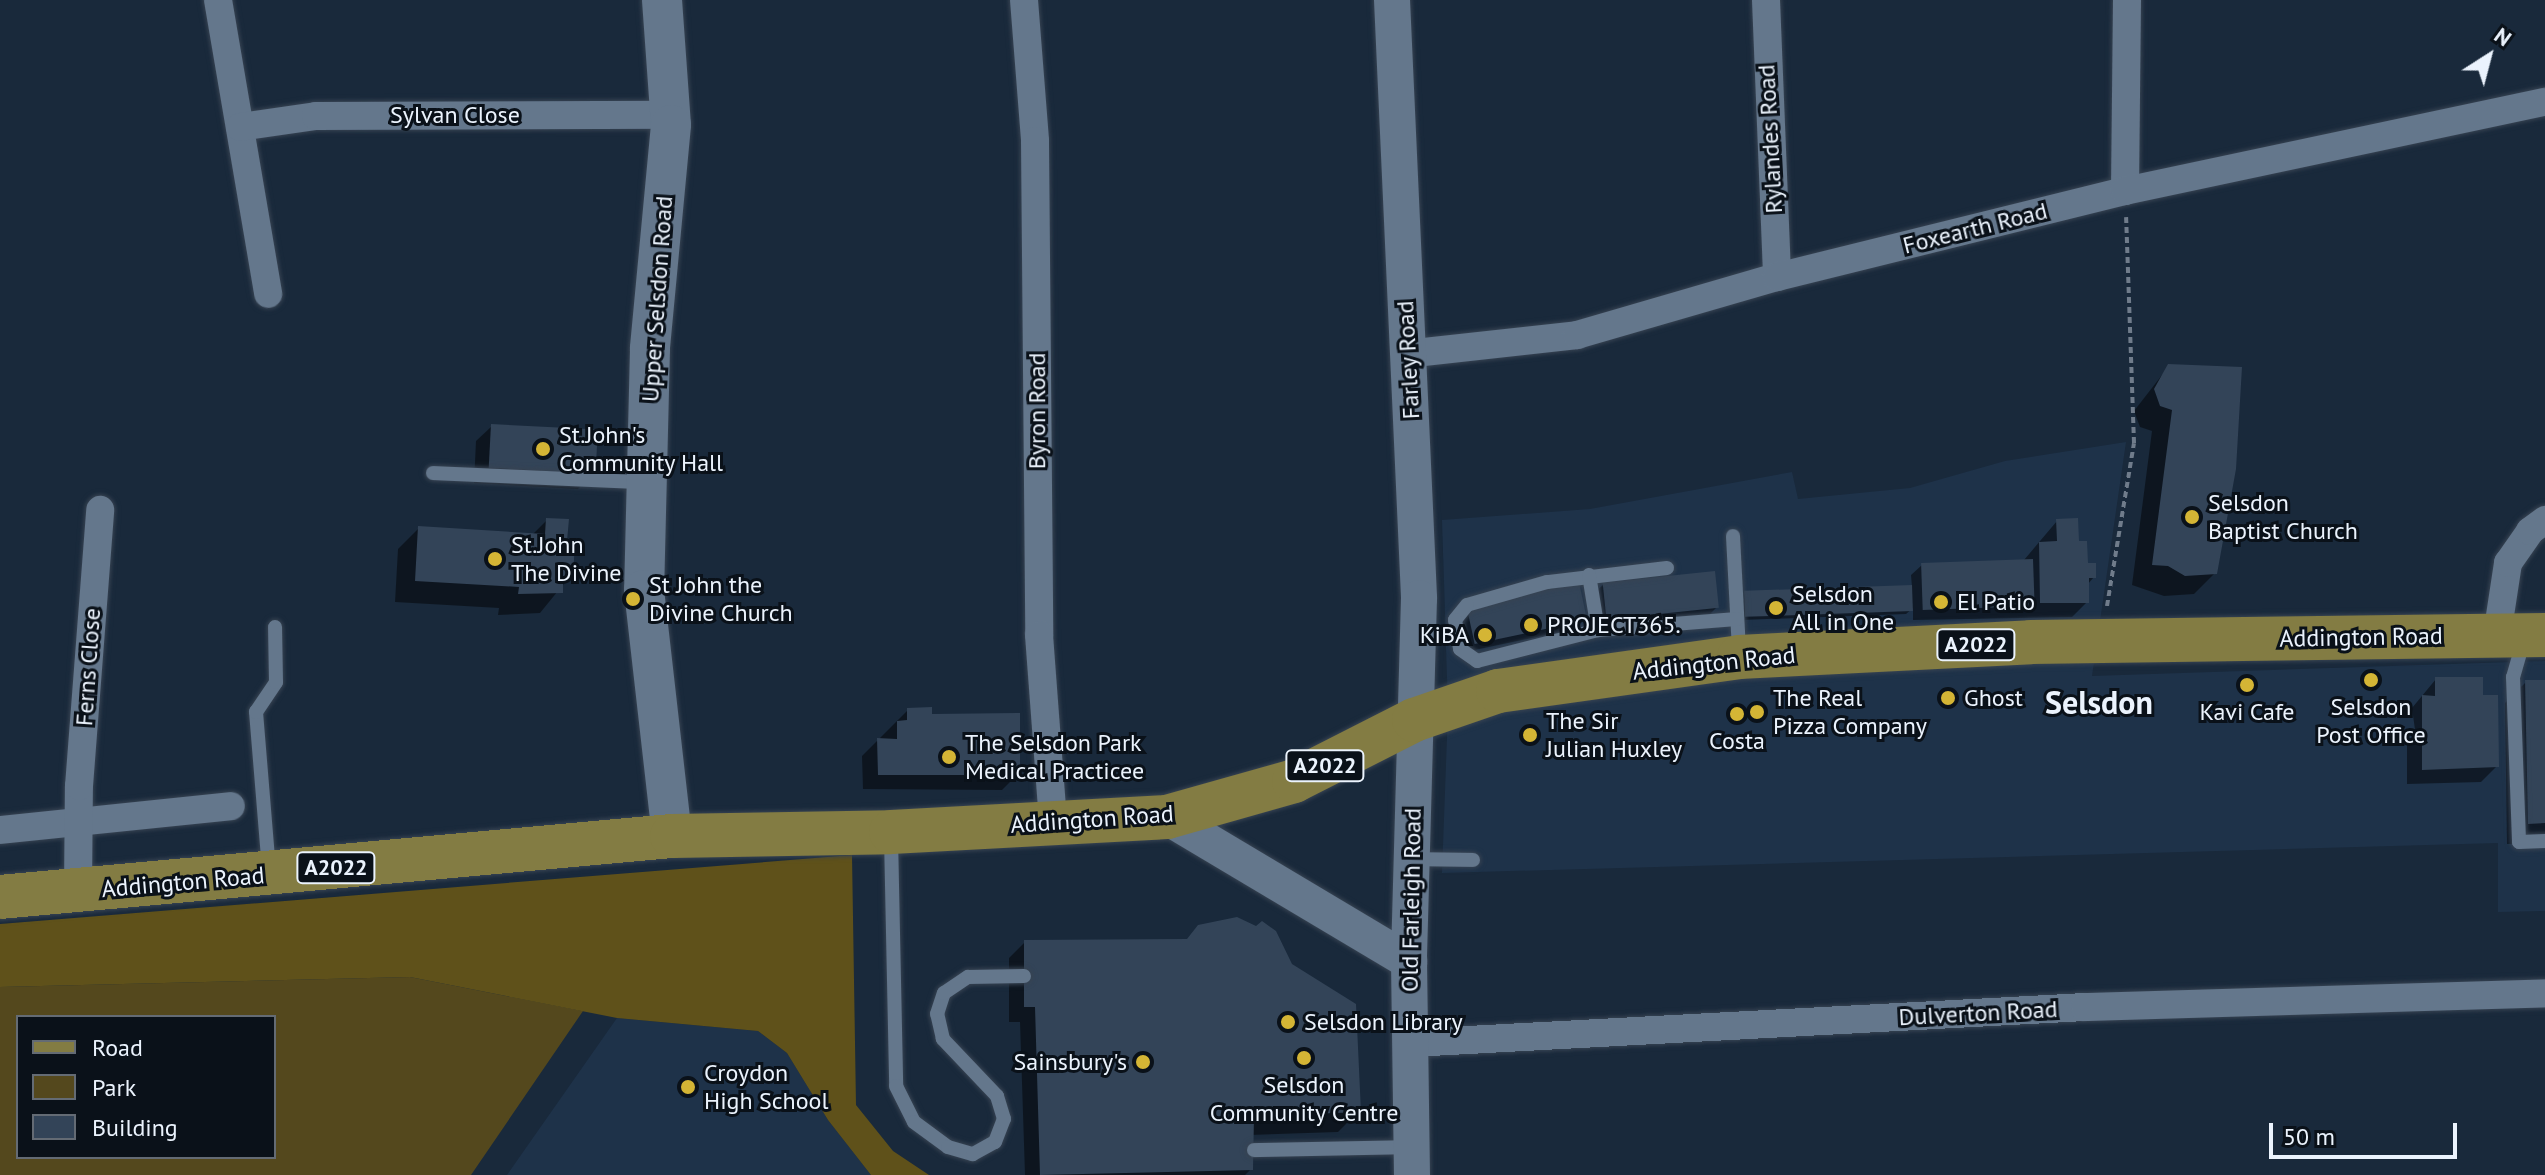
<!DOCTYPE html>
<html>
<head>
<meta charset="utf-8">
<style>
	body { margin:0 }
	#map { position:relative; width:2545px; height:1175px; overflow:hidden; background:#19293b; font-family:"PT Sans",sans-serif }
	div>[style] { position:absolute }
	.built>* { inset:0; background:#1e3249 }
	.green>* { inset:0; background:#54481d }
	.forest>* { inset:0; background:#5f511a }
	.shadow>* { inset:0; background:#0007 }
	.building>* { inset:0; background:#334458; transform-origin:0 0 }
	.path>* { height:4px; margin-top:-2px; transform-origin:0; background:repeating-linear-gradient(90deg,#707c8b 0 6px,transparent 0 10px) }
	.roads { filter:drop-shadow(0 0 2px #374352) drop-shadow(0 0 2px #374352) }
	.service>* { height:14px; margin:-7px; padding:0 7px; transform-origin:7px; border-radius:7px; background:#64778c }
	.minor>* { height:28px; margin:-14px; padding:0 14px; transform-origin:14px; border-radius:14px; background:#64778c }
	.tertiary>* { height:36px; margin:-18px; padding:0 18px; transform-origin:18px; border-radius:18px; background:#64778c }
	.secondary>* { height:40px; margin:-20px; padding:0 20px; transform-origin:20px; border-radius:20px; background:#64778c }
	.primary>* { height:44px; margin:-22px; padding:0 22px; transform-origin:22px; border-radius:22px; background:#837c43 }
	.dots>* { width:22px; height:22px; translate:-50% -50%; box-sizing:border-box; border:4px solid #0a1119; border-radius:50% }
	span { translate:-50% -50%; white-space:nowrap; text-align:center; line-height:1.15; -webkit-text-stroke:6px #0a1119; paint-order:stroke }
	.shield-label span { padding:2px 6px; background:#0a1119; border:2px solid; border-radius:6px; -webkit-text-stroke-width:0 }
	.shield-label { font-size:22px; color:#ebf3fd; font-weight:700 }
	.street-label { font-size:24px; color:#ebf3fd }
	.poi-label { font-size:24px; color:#ebf3fd }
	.left { translate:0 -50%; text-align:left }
	.right { translate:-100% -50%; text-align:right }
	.district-label { font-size:32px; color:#ebf3fd; font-weight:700 }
	.legend { position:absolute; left:16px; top:1015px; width:260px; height:144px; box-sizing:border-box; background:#0a1119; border:2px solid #646b74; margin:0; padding:10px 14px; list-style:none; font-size:24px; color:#ebf3fd }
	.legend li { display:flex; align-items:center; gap:16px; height:40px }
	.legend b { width:40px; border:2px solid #646b74 }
	.north { position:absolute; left:2449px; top:16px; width:80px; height:80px; -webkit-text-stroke:6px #0a1119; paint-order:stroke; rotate:36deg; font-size:22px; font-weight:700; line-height:32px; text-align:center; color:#ebf3fd }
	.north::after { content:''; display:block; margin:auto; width:28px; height:36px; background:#ebf3fd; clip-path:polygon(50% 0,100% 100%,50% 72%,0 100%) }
	.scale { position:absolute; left:2269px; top:1123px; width:188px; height:36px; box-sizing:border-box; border:4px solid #ebf3fd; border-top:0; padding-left:10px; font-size:24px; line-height:28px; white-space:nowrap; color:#ebf3fd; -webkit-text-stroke:6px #0a1119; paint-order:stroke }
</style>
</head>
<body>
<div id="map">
	<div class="built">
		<div style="clip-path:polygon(2126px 442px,2092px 676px,2545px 661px,2545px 911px,2498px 912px,2498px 843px,1442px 873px,1448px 710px,1442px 520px,1590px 509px,1792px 472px,1798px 499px,1910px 488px,2005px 461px)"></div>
		<div style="clip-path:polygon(617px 1018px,758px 1031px,787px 1053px,828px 1120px,871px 1175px,507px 1175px)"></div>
	</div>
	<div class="green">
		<div style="clip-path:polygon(evenodd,410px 977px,583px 1011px,471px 1175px,0 1175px,0 987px,410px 977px,18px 1017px,274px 1017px,274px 1157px,18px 1157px,18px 1017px)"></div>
	</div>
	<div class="forest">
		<div style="clip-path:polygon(852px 855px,856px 1105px,893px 1151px,929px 1175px,871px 1175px,828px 1120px,787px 1053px,758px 1031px,617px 1018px,410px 977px,0 987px,0 924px)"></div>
	</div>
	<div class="shadow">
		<div style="clip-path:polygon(2169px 366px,2215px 573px,2194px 594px,2164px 596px,2132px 585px,2152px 431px,2140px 427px,2134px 411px)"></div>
		<div style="clip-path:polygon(492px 426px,594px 473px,578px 489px,474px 483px,476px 441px)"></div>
		<div style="clip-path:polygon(547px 520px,565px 543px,571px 575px,540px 613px,498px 615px,499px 608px,395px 602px,398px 549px,419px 528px,532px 535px)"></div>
		<div style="clip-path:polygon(2057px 521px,2077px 543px,2094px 577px,2087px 585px,2087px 602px,2072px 617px,1913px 620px,1913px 608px,1906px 614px,1741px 620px,1745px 593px,1912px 587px,1911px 575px,1922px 565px,2024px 560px)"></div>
		<div style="clip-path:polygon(1604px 584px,1717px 607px,1707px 617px,1597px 628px,1593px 594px)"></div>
		<div style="clip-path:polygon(1468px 608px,1585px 619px,1575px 629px,1465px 652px,1458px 618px)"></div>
		<div style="clip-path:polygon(2436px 679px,2481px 697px,2497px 766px,2481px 782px,2407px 784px,2407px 745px,2416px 737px,2412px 708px)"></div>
		<div style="clip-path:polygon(2526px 682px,2545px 682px,2545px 843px,2507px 844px,2505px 703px)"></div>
		<div style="clip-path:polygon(908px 710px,930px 716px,1018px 774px,1002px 790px,863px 789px,862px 756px)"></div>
		<div style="clip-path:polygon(1025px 942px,1359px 1111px,1338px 1132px,1249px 1135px,1251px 1169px,1245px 1175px,1025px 1175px,1020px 1022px,1009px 1022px,1009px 958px)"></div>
	</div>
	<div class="building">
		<div style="clip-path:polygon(2168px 364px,2242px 367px,2236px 469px,2217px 574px,2185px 576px,2168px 566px,2152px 565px,2172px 410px,2160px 406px,2154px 389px)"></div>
		<div style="left:491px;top:424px;width:107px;height:44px;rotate:3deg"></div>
		<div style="clip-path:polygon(546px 518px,569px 519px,567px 541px,575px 542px,573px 576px,563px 576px,563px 593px,518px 594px,519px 587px,415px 581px,418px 526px,545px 534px)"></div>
		<div style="clip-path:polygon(2078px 518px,2079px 541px,2087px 541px,2088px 563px,2096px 563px,2096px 578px,2089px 578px,2089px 603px,2040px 603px,2039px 542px,2057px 541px,2056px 519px)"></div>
		<div style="left:2033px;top:559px;width:47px;height:112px;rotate:88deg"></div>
		<div style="left:1715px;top:571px;width:37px;height:113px;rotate:84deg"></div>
		<div style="left:1579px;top:582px;width:39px;height:115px;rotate:78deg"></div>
		<div style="left:1912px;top:585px;width:26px;height:168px;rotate:88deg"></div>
		<div style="clip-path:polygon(2435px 677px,2483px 677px,2483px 695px,2498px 695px,2499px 767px,2422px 770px,2422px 695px,2435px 696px)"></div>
		<div style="clip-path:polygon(2525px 680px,2545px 680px,2545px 823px,2528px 824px)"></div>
		<div style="clip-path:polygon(932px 707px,932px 714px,1020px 713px,1020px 775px,878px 775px,877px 738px,897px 739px,897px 721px,907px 720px,907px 708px)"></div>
		<div style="clip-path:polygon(1237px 917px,1256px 926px,1262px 921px,1276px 931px,1292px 964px,1356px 1004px,1361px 1112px,1254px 1116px,1253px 1170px,1040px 1175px,1035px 1007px,1024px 1007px,1024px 940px,1187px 939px,1198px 925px)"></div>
	</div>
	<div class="path">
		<div style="left:2107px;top:606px;width:165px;rotate:-80.6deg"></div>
		<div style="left:2134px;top:443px;width:226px;rotate:-92deg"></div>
	</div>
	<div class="roads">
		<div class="service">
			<div style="left:433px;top:473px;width:209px;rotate:2.5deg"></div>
			<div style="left:1733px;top:536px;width:116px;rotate:87deg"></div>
			<div style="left:1667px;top:568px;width:121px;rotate:173.3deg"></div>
			<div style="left:1547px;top:582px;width:83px;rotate:164deg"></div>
			<div style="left:1467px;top:605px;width:19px;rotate:129deg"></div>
			<div style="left:1455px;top:620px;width:29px;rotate:80deg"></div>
			<div style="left:1460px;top:649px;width:21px;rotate:35deg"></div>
			<div style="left:1477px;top:661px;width:125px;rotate:-14.4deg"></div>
			<div style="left:1598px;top:630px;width:139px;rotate:-4.5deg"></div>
			<div style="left:1589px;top:575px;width:56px;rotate:80.7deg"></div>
			<div style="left:2524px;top:639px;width:40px;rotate:106deg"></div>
			<div style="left:2513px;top:677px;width:165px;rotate:87.9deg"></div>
			<div style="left:2519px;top:842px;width:26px;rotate:-2deg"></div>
			<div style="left:891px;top:837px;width:249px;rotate:88.8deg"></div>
			<div style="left:896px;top:1086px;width:40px;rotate:63.4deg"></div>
			<div style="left:914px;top:1122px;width:42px;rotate:36.3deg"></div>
			<div style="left:948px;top:1147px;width:26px;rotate:16deg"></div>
			<div style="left:973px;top:1154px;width:25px;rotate:-29deg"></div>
			<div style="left:995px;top:1142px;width:25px;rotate:-69deg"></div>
			<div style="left:1004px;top:1119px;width:24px;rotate:-107deg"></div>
			<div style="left:997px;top:1096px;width:79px;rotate:-133.5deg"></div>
			<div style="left:943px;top:1039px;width:26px;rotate:-103deg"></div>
			<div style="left:937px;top:1014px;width:22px;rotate:-72deg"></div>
			<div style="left:944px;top:993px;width:29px;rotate:-34deg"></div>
			<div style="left:968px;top:977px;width:56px;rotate:-1deg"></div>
			<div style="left:1412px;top:859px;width:61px;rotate:0.9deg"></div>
			<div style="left:269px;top:870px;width:159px;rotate:-94.7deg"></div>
			<div style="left:256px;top:712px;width:36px;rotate:-56deg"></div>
			<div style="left:276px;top:682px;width:55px;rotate:-91deg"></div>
			<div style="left:1254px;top:1150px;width:155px;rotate:-1.1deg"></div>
		</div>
		<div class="minor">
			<div style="left:218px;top:0;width:298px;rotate:80.3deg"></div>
			<div style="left:1024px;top:0;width:141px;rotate:85.5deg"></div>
			<div style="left:1035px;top:141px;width:494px;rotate:89.5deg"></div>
			<div style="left:1039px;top:635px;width:187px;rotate:85.7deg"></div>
			<div style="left:1766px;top:0;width:277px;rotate:87.7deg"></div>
			<div style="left:240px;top:127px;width:77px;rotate:-8.2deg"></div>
			<div style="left:316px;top:116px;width:355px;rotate:-0.2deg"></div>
			<div style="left:2125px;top:191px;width:191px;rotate:-89.4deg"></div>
			<div style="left:1406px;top:354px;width:172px;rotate:-6.3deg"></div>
			<div style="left:1577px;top:335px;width:208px;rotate:-16.2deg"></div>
			<div style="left:1777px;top:277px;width:358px;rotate:-13.9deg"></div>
			<div style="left:2125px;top:191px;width:429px;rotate:-12deg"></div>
			<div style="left:2497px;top:635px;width:73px;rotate:-81.3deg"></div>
			<div style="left:2508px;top:563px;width:39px;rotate:-55deg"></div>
			<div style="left:2530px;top:531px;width:19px;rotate:-36deg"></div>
			<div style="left:0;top:830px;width:232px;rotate:-5.9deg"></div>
			<div style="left:78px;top:891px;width:105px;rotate:-89.5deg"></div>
			<div style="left:79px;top:786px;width:277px;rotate:-85.6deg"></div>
			<div style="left:1412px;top:1043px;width:674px;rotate:-3.06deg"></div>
			<div style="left:2085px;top:1007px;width:460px;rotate:-1.7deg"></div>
		</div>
		<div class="tertiary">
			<div style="left:1392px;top:0;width:599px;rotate:87.41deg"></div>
			<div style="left:1419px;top:598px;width:363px;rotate:91.6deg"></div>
			<div style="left:1409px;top:961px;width:214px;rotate:89.2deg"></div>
			<div style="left:1167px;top:817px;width:282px;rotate:30.8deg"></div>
		</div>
		<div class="secondary">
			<div style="left:662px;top:0;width:125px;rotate:85.9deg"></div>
			<div style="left:671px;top:125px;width:225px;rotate:95.4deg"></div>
			<div style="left:650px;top:349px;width:241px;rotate:91.4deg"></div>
			<div style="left:644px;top:590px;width:248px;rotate:83.5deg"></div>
		</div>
		<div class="primary">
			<div style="left:0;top:897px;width:675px;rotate:-5.19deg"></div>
			<div style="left:672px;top:836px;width:219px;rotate:-1deg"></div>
			<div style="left:891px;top:832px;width:276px;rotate:-3.1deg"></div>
			<div style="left:1167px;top:817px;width:132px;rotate:-15.8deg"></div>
			<div style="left:1294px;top:781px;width:135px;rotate:-26.9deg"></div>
			<div style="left:1414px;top:720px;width:89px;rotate:-19deg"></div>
			<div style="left:1498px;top:691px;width:243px;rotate:-8deg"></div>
			<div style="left:1739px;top:657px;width:292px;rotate:-2.9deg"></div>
			<div style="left:2031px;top:642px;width:514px;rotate:-0.78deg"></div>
		</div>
	</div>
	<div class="dots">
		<div style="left:543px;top:449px;background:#d4b535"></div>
		<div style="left:2192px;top:517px;background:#d4b535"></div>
		<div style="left:495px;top:559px;background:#d4b535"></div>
		<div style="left:633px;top:599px;background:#d4b535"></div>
		<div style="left:1941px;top:602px;background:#d4b535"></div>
		<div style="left:1776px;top:608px;background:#d4b535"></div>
		<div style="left:1531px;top:625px;background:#d4b535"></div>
		<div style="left:1485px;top:635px;background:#d4b535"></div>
		<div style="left:2371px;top:680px;background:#d4b535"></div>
		<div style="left:2247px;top:685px;background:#d4b535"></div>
		<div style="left:1948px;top:698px;background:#d4b535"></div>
		<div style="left:1757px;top:712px;background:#d4b535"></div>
		<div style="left:1737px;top:714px;background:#d4b535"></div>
		<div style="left:1530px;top:735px;background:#d4b535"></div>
		<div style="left:949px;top:757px;background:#d4b535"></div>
		<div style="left:1288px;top:1022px;background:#d4b535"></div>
		<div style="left:1304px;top:1058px;background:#d4b535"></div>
		<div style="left:1143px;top:1062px;background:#d4b535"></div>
		<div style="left:688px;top:1087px;background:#d4b535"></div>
	</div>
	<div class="shield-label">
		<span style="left:1976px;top:645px">A2022</span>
		<span style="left:1325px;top:766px">A2022</span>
		<span style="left:336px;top:868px">A2022</span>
	</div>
	<div class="street-label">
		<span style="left:455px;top:115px">Sylvan Close</span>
		<span style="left:1770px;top:139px;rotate:-93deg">Rylandes Road</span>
		<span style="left:1975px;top:228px;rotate:-14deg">Foxearth Road</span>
		<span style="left:657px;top:299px;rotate:-86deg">Upper Selsdon Road</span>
		<span style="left:1408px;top:360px;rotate:-93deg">Farley Road</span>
		<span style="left:1037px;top:411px;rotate:-90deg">Byron Road</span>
		<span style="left:2361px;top:637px;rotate:-1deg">Addington Road</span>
		<span style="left:1714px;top:663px;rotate:-6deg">Addington Road</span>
		<span style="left:88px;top:667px;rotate:-86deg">Ferns Close</span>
		<span style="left:1092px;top:819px;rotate:-4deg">Addington Road</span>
		<span style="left:183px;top:882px;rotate:-5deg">Addington Road</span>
		<span style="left:1411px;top:900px;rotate:-89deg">Old Farleigh Road</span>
		<span style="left:1978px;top:1013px;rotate:-3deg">Dulverton Road</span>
	</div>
	<div class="poi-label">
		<span class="left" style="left:559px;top:449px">St.John's<br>Community Hall</span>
		<span class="left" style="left:2208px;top:517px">Selsdon<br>Baptist Church</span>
		<span class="left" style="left:511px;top:559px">St.John<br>The Divine</span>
		<span class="left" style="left:649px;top:599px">St John the<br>Divine Church</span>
		<span class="left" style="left:1792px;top:608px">Selsdon<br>All in One</span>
		<span class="left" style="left:1957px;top:602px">El Patio</span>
		<span class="left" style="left:1547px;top:625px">PROJECT365.</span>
		<span class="right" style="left:1469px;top:635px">KiBA</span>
		<span class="left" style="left:1773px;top:712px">The Real<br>Pizza Company</span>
		<span class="left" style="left:1964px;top:698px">Ghost</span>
		<span style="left:2371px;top:721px">Selsdon<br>Post Office</span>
		<span style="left:2247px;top:712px">Kavi Cafe</span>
		<span class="left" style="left:1546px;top:735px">The Sir<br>Julian Huxley</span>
		<span style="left:1737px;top:741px">Costa</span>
		<span class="left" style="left:965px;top:757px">The Selsdon Park<br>Medical Practicee</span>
		<span class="left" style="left:1304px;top:1022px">Selsdon Library</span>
		<span class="right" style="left:1127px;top:1062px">Sainsbury's</span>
		<span class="left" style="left:704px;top:1087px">Croydon<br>High School</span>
		<span style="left:1304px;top:1099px">Selsdon<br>Community Centre</span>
	</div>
	<div class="district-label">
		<span style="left:2099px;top:702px">Selsdon</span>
	</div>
	<ul class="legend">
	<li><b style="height:10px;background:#837c43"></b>Road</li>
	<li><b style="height:22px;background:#54481d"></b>Park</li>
	<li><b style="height:22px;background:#334458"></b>Building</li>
	</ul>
	<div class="north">N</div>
	<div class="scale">50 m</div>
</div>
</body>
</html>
